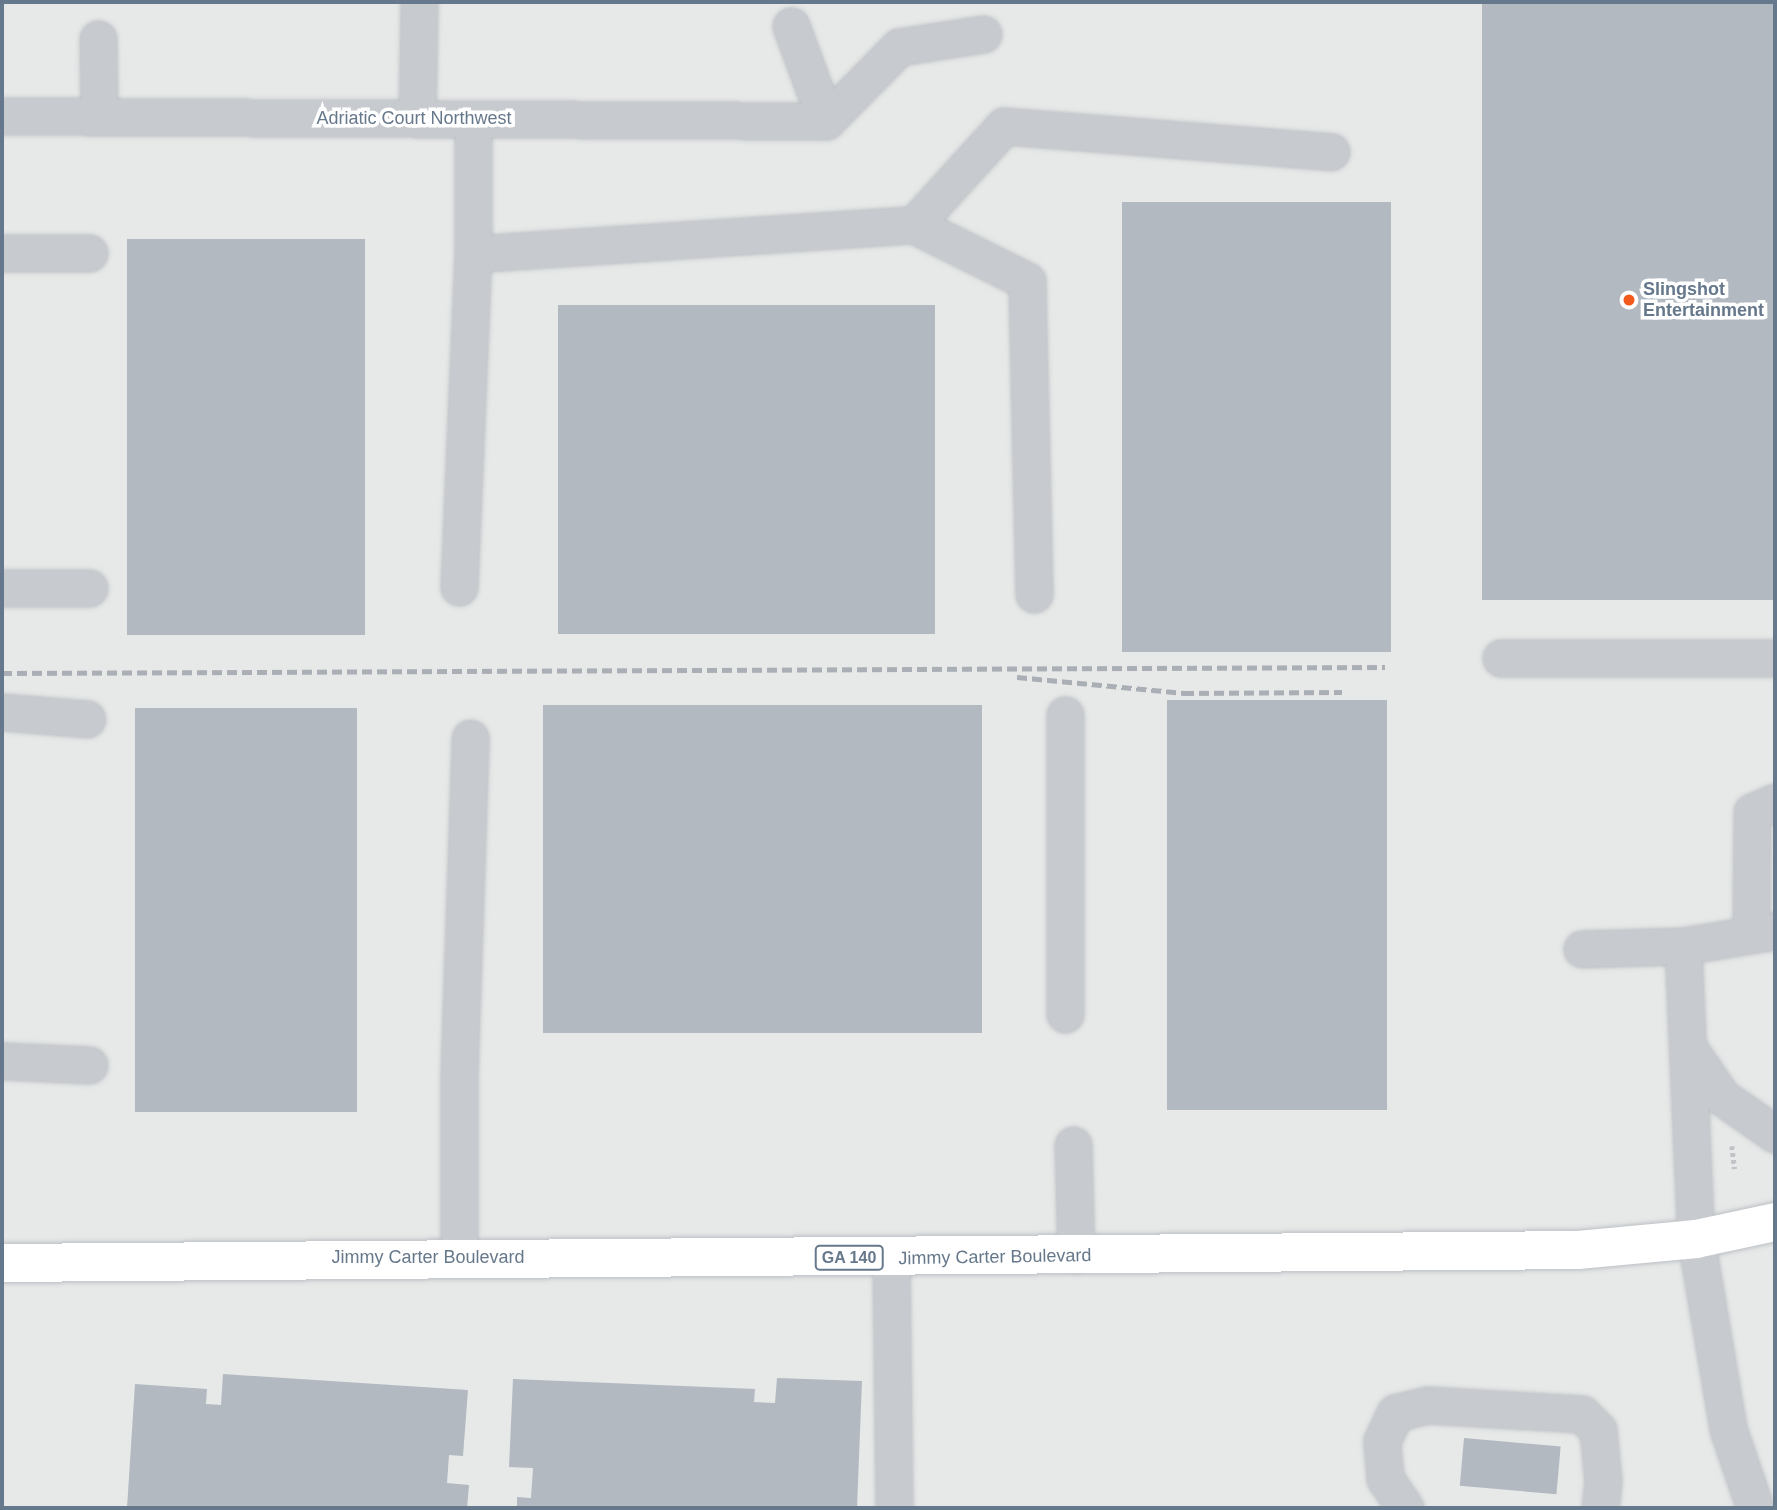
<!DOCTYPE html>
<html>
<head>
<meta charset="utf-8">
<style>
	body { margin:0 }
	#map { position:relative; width:1777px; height:1510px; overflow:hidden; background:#f9f9f7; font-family:Arial,sans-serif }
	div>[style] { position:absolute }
	.built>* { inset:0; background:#e7e8e8; transform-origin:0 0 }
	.building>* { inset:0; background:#b2b9c1; transform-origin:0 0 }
	.path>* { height:4.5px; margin-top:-2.25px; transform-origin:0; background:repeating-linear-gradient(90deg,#c0c3c5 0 3.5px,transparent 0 7px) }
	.roads { filter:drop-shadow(0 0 2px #bcc0c4) drop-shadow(0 0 2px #bcc0c4) }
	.minor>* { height:35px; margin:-17.5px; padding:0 17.5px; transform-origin:17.5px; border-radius:17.5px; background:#c7cbcf }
	.major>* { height:38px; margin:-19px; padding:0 19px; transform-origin:19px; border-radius:19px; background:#fff }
	.rail>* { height:5px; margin-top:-2.5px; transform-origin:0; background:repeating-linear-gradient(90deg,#a9afb5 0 10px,transparent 0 15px) }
	.dots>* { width:19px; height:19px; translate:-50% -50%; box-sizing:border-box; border:4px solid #fff; border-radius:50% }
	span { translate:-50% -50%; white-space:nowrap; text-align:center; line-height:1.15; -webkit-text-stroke:7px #fff; paint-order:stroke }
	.shield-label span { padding:2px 5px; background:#fff; border:2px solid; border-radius:5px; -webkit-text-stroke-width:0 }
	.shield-label { font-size:16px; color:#66788b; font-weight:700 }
	.street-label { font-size:18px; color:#66788b }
	.poi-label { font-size:18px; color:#66788b; font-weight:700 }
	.left { translate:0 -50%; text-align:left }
	.frame { position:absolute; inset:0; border:4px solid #66788b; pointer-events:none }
</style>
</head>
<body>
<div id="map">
	<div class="built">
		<div style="left:2px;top:2px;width:1773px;height:1506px"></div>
	</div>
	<div class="building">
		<div style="left:1482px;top:2px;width:293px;height:598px"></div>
		<div style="left:1122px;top:202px;width:269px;height:450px"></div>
		<div style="left:365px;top:239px;width:396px;height:238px;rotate:90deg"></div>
		<div style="left:935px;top:305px;width:329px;height:377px;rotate:90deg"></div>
		<div style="left:1167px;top:700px;width:220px;height:410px"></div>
		<div style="left:982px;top:705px;width:328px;height:439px;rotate:90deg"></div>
		<div style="left:135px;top:708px;width:222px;height:404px"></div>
		<div style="clip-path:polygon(223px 1374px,468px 1390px,463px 1456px,449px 1455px,447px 1483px,469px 1485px,467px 1508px,127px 1508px,135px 1384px,207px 1389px,206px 1404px,221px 1405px)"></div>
		<div style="clip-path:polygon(777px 1378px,862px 1381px,857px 1508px,517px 1508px,517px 1497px,531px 1498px,533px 1468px,509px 1467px,513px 1379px,755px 1389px,754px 1402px,775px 1403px)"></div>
		<div style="left:1464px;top:1438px;width:97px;height:48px;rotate:5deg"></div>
	</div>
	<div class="path">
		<div style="left:1732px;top:1146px;width:23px;rotate:83deg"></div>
	</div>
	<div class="roads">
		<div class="minor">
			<div style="left:791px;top:26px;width:101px;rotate:69.8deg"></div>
			<div style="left:98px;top:39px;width:78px;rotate:89.3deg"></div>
			<div style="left:2px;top:116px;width:824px;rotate:0.35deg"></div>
			<div style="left:417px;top:118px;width:116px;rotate:-89deg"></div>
			<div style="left:473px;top:119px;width:135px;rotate:90deg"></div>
			<div style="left:826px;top:121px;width:104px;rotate:-45.4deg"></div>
			<div style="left:899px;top:47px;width:85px;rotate:-8.8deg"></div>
			<div style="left:2px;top:253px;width:87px"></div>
			<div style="left:459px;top:587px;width:333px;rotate:-87.6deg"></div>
			<div style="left:473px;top:254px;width:442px;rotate:-3.8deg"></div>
			<div style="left:2px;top:588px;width:87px"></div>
			<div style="left:1034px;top:594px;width:313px;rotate:-91.3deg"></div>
			<div style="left:1027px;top:281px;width:126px;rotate:-153.6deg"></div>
			<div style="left:914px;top:225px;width:134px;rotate:-47.7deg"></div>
			<div style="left:1004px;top:126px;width:328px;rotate:4.5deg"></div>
			<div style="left:1501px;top:658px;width:274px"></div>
			<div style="left:2px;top:712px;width:85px;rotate:4.7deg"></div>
			<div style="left:1751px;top:935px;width:123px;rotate:-89.5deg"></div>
			<div style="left:1752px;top:812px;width:25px;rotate:-23deg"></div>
			<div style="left:1683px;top:946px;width:293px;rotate:87.5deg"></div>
			<div style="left:1696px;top:1239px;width:193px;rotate:80.4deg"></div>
			<div style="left:1728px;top:1429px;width:83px;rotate:71.1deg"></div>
			<div style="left:1582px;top:949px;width:101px;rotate:-1.7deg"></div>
			<div style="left:1683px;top:946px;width:93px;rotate:-9.3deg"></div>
			<div style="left:1065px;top:1014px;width:299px;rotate:-90deg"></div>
			<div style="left:1689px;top:1049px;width:58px;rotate:55.5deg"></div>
			<div style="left:1722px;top:1097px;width:65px;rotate:34.9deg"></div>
			<div style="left:2px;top:1061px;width:87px;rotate:2.6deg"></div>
			<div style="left:1073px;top:1145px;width:111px;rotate:88.5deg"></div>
			<div style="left:459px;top:1256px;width:180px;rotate:-90deg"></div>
			<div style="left:459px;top:1076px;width:338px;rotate:-88.1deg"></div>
			<div style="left:891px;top:1258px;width:250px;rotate:89.3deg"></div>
			<div style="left:1405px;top:1508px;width:36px;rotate:-124deg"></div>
			<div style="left:1385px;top:1478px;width:37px;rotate:-95deg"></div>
			<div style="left:1382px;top:1441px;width:31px;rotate:-65deg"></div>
			<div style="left:1395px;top:1413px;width:33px;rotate:-14deg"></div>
			<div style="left:1427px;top:1405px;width:155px;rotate:3.3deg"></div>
			<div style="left:1582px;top:1414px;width:23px;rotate:45deg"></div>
			<div style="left:1598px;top:1430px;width:51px;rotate:84.4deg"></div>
			<div style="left:1603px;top:1481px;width:27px;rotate:96deg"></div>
		</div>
		<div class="major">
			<div style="left:2px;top:1263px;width:1576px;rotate:-0.47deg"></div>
			<div style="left:1578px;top:1250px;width:119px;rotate:-5.3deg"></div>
			<div style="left:1696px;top:1239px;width:81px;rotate:-12.1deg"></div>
		</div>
	</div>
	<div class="rail">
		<div style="left:2px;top:673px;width:1383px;rotate:-0.25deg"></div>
		<div style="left:1017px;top:677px;width:168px;rotate:5.5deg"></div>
		<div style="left:1184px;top:693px;width:158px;rotate:-0.4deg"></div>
	</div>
	<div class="dots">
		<div style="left:1629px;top:300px;background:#f35b1d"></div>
	</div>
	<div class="shield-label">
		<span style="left:849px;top:1258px">GA 140</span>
	</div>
	<div class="street-label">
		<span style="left:414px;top:118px">Adriatic Court Northwest</span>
		<span style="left:428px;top:1257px">Jimmy Carter Boulevard</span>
		<span style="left:995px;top:1257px;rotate:-1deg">Jimmy Carter Boulevard</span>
	</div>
	<div class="poi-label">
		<span class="left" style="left:1643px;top:300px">Slingshot<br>Entertainment</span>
	</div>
	<div class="frame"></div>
</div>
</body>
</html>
